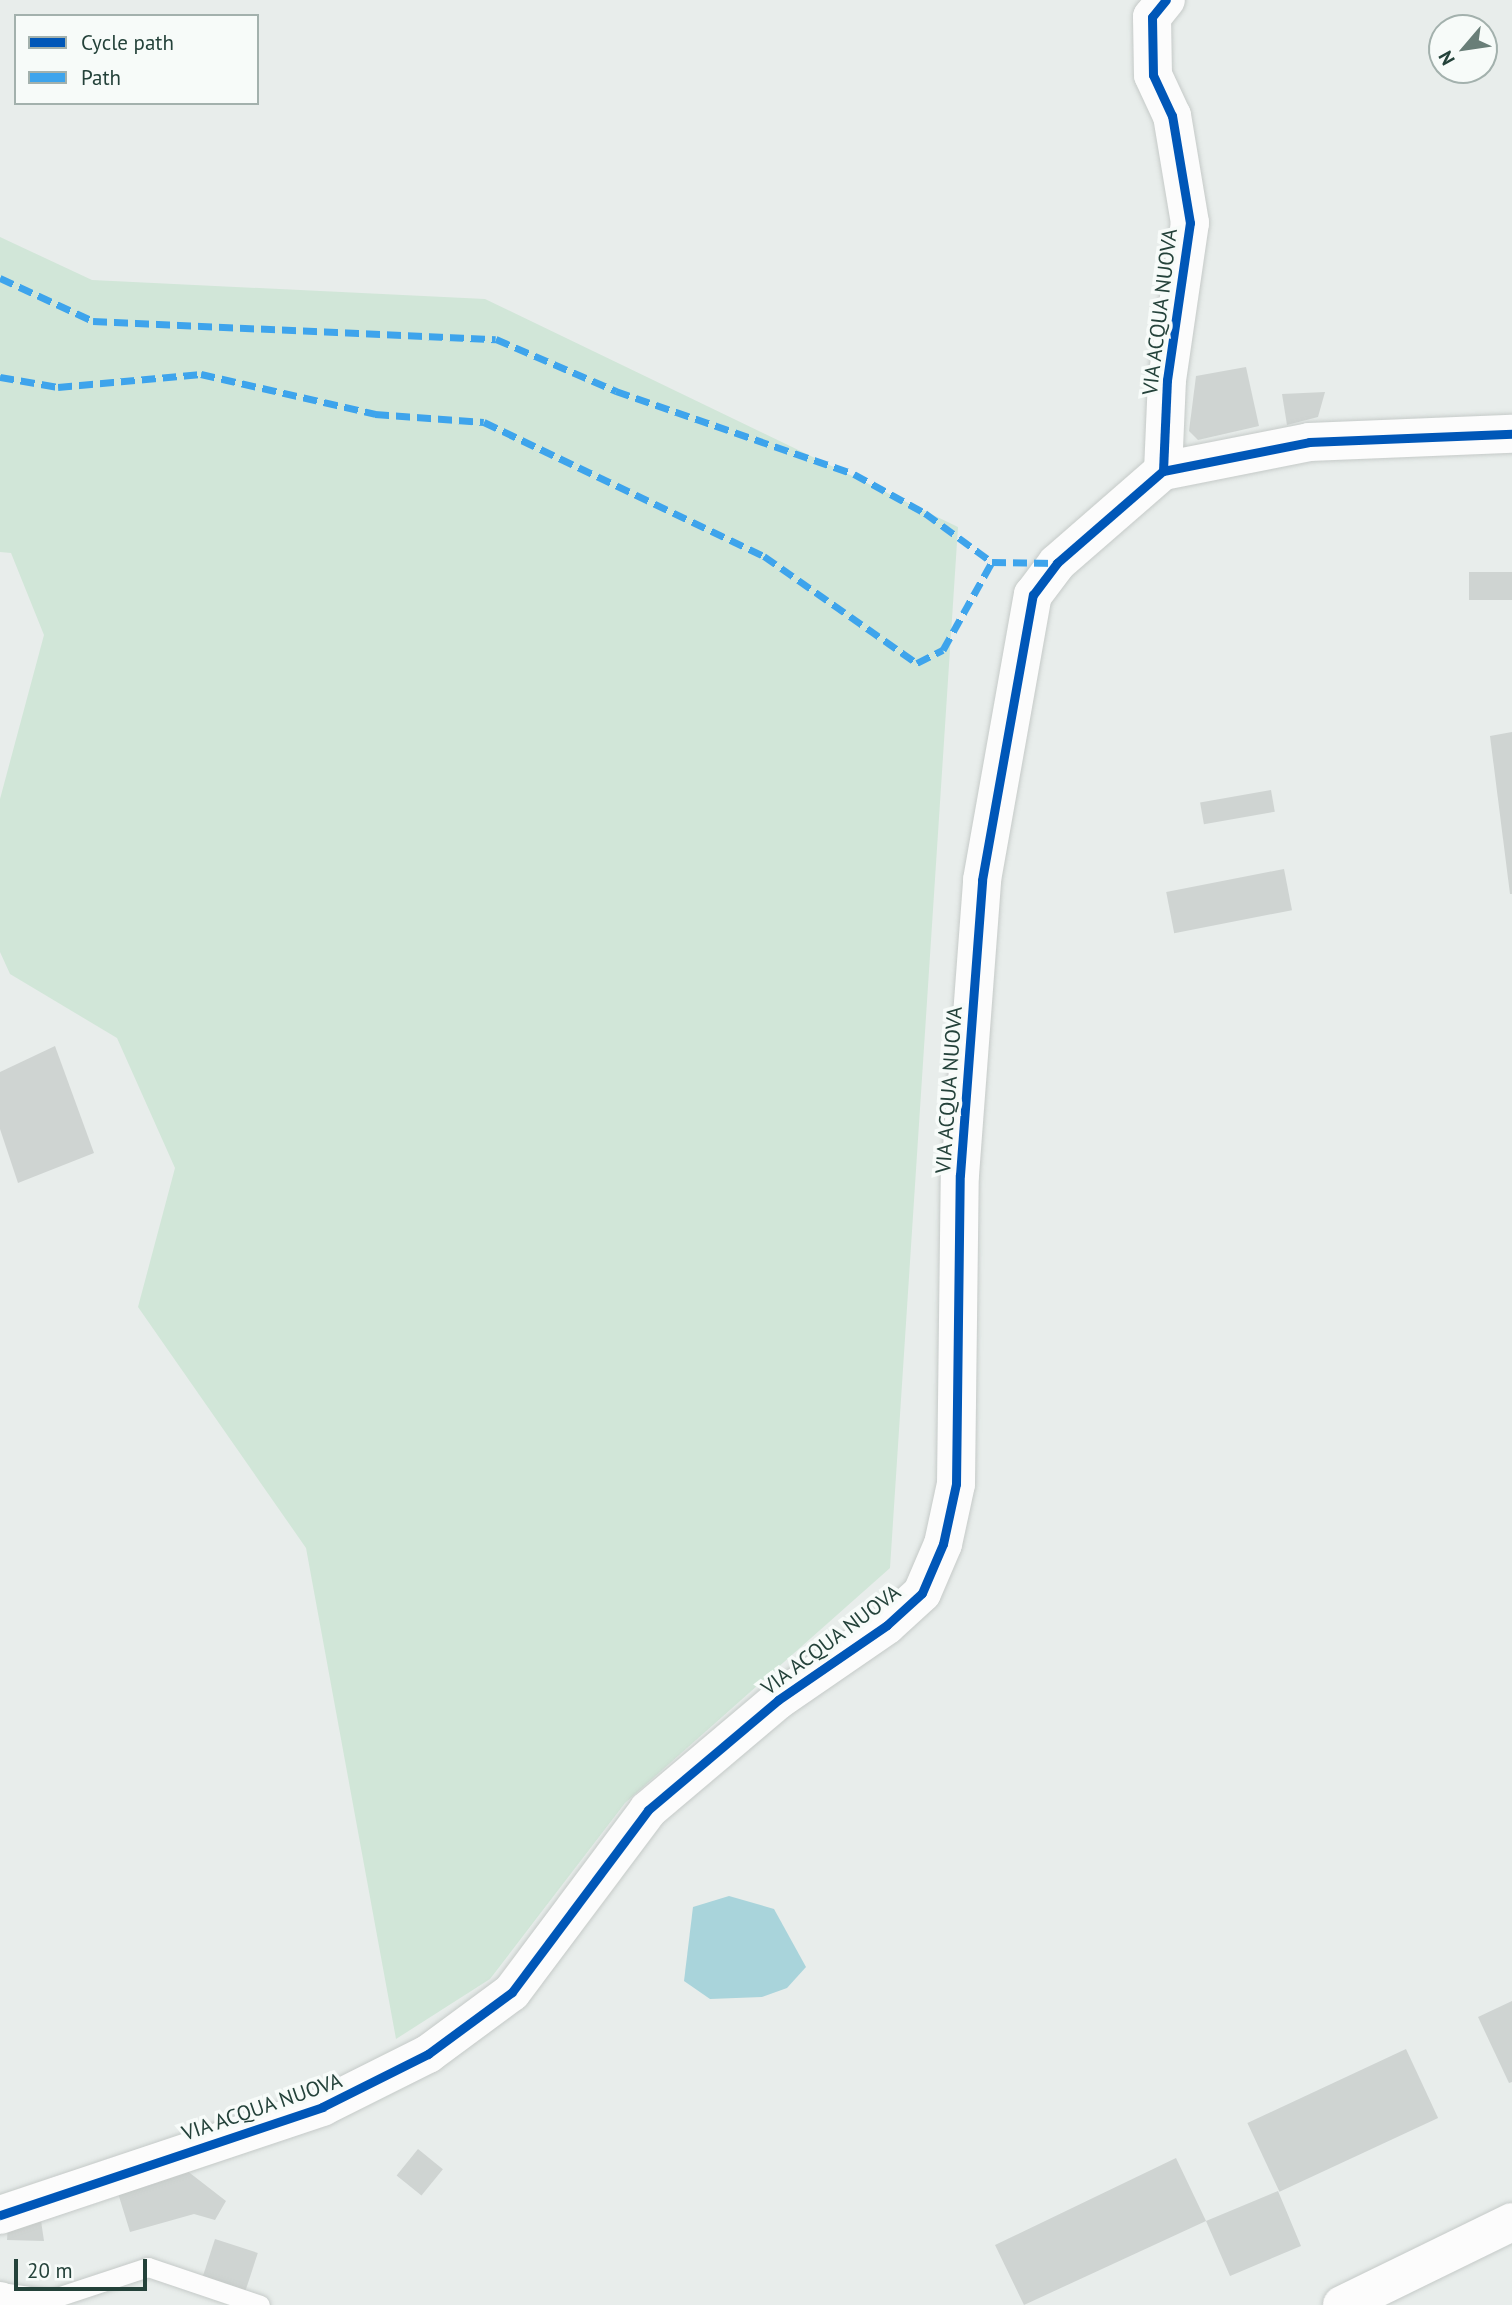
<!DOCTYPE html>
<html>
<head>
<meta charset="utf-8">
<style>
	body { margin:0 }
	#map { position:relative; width:1512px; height:2305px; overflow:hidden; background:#e8edeb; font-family:"PT Sans",sans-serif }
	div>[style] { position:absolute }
	.green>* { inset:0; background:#d1e6d8 }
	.water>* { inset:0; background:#a9d4db }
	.building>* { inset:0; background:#cfd4d2; transform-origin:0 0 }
	.roads { filter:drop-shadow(0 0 2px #c5cac8) drop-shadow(0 0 2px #c5cac8) }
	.service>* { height:19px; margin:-9.5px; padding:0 9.5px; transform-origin:9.5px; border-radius:9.5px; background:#fcfcfc }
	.minor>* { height:38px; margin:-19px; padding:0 19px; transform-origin:19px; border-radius:19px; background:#fcfcfc }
	.tertiary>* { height:38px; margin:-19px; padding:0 19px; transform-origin:19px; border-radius:19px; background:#fcfcfc }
	.secondary>* { height:38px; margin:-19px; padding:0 19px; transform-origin:19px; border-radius:19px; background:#fcfcfc }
	.quiet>* { height:7px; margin-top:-3.5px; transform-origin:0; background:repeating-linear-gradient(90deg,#3ea4ec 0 14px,transparent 0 21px) }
	.cycleway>* { height:9px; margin:-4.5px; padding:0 4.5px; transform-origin:4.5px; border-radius:4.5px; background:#0057b8 }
	span { translate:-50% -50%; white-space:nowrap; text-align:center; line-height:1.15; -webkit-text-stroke:7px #f7fbf9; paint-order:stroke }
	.street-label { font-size:21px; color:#24423a }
	.legend { position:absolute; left:14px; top:14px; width:245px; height:91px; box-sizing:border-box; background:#f7fbf9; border:2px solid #a3b1ad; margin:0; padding:9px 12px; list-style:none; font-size:21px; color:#24423a }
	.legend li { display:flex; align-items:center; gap:14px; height:35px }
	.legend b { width:35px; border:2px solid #a3b1ad }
	.north { position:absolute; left:1428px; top:14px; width:70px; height:70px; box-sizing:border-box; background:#f7fbf9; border:2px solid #a3b1ad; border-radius:50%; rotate:241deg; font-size:19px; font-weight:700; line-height:28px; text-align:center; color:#24423a }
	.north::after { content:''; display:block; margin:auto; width:24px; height:32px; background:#697e78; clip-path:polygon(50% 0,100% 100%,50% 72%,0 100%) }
	.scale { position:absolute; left:14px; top:2259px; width:133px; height:32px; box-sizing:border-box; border:4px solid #24423a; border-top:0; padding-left:9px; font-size:21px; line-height:24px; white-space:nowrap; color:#24423a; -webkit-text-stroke:5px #f7fbf9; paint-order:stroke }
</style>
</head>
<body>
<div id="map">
	<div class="green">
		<div style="clip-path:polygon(0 237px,92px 280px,485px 299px,958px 527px,890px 1568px,625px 1803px,490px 1979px,396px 2039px,306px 1548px,138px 1307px,175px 1168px,117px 1038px,10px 974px,0 952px,0 799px,44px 635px,11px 553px,0 552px)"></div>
	</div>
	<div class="water">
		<div style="clip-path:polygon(729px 1896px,774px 1909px,806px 1967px,787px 1988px,762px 1997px,710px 1999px,684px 1981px,693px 1907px)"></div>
	</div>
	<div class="building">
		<div style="clip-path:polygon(1246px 367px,1259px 426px,1198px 440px,1189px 431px,1196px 376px)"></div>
		<div style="clip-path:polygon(1325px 392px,1318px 417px,1287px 425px,1282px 394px)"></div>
		<div style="left:1512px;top:572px;width:28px;height:43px;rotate:90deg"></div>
		<div style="clip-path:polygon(1512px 732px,1512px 894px,1510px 894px,1490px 736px)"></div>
		<div style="left:1271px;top:790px;width:22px;height:72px;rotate:80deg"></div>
		<div style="left:1284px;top:869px;width:42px;height:120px;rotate:79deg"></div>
		<div style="clip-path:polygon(55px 1046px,94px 1153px,18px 1183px,0 1129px,0 1072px)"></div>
		<div style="clip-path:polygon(1512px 2001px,1512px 2082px,1509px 2083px,1478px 2017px)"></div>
		<div style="left:1406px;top:2049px;width:76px;height:175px;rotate:65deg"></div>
		<div style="left:418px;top:2149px;width:32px;height:34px;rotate:39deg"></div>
		<div style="clip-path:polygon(1176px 2158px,1206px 2221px,1278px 2191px,1301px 2246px,1230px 2276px,1206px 2221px,1024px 2305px,995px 2245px)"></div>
		<div style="clip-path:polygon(186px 2170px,226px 2201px,215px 2220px,194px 2214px,130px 2232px,117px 2190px)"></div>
		<div style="clip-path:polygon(40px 2214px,44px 2241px,7px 2240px,8px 2224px)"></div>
		<div style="left:215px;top:2239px;width:45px;height:44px;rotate:18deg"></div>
	</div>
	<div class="roads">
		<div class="service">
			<div style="left:0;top:2292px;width:51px;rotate:7.8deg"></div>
			<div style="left:51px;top:2299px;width:102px;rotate:-18.3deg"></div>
			<div style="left:148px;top:2267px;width:118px;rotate:18.7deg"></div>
		</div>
		<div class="minor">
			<div style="left:1163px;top:471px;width:91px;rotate:-87.5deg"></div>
			<div style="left:1167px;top:380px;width:159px;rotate:-81.7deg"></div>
			<div style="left:1190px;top:223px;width:109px;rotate:-99.5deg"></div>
			<div style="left:1172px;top:116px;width:45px;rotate:-114.9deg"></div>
			<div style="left:1153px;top:75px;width:58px;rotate:-91deg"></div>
			<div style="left:1152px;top:17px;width:22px;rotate:-51deg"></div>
			<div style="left:0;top:2215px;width:340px;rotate:-18.5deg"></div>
			<div style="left:322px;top:2107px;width:119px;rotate:-26.6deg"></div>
			<div style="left:428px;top:2054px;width:104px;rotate:-36.4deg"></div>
			<div style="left:512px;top:1992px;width:227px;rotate:-53.2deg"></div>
			<div style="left:648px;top:1810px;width:170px;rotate:-40.2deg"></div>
			<div style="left:778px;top:1700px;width:132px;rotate:-34.5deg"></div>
			<div style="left:887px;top:1625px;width:47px;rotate:-42.4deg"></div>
			<div style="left:922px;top:1593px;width:53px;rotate:-66.8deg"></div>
			<div style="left:943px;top:1544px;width:61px;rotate:-77.8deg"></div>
			<div style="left:956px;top:1484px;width:309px;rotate:-89.3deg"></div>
			<div style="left:960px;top:1175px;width:296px;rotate:-85.7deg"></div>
			<div style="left:982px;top:880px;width:290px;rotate:-79.9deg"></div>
			<div style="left:1033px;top:595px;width:40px;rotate:-53deg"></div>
			<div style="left:1057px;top:563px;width:140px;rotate:-41deg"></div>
			<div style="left:1163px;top:471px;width:149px;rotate:-11.2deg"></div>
			<div style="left:1309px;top:442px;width:203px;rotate:-2.3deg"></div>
		</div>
		<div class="tertiary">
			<div style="left:1342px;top:2305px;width:189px;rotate:-26deg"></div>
		</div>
		<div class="secondary">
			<div style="left:0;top:2301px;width:5px;rotate:53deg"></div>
		</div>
	</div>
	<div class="quiet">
		<div style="left:0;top:278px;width:102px;rotate:24.8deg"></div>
		<div style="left:93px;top:321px;width:403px;rotate:2.6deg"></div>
		<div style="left:496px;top:339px;width:131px;rotate:23.4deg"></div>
		<div style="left:616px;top:391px;width:252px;rotate:19.2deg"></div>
		<div style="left:854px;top:474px;width:81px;rotate:28.8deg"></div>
		<div style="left:925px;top:513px;width:83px;rotate:36.2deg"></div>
		<div style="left:992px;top:562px;width:65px;rotate:0.9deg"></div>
		<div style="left:0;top:377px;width:59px;rotate:9.8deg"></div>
		<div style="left:58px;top:387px;width:144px;rotate:-5.2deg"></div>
		<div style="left:201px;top:374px;width:179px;rotate:12.9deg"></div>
		<div style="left:375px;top:414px;width:109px;rotate:4.2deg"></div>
		<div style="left:484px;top:422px;width:310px;rotate:25.6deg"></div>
		<div style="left:764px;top:556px;width:187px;rotate:35deg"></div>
		<div style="left:917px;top:663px;width:29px;rotate:-27deg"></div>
		<div style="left:943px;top:650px;width:101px;rotate:-60.9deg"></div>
	</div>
	<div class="cycleway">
		<div style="left:1163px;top:471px;width:91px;rotate:-87.5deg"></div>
		<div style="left:1167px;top:380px;width:159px;rotate:-81.7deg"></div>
		<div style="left:1190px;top:223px;width:109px;rotate:-99.5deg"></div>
		<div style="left:1172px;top:116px;width:45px;rotate:-114.9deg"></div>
		<div style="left:1153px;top:75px;width:58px;rotate:-91deg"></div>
		<div style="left:1152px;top:17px;width:22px;rotate:-51deg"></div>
		<div style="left:0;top:2215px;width:340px;rotate:-18.5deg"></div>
		<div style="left:322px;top:2107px;width:119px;rotate:-26.6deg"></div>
		<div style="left:428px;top:2054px;width:104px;rotate:-36.4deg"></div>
		<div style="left:512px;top:1992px;width:227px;rotate:-53.2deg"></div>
		<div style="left:648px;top:1810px;width:170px;rotate:-40.2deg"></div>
		<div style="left:778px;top:1700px;width:132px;rotate:-34.5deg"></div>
		<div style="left:887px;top:1625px;width:47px;rotate:-42.4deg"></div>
		<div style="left:922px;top:1593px;width:53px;rotate:-66.8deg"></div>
		<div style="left:943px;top:1544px;width:61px;rotate:-77.8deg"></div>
		<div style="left:956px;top:1484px;width:309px;rotate:-89.3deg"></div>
		<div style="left:960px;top:1175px;width:296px;rotate:-85.7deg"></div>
		<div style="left:982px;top:880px;width:290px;rotate:-79.9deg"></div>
		<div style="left:1033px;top:595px;width:40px;rotate:-53deg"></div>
		<div style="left:1057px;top:563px;width:140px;rotate:-41deg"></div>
		<div style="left:1163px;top:471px;width:149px;rotate:-11.2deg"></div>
		<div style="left:1309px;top:442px;width:203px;rotate:-2.3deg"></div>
	</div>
	<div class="street-label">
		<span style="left:1160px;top:312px;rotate:-83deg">VIA ACQUA NUOVA</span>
		<span style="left:949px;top:1090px;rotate:-86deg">VIA ACQUA NUOVA</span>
		<span style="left:831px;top:1640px;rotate:-37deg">VIA ACQUA NUOVA</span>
		<span style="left:262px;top:2107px;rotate:-19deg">VIA ACQUA NUOVA</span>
	</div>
	<ul class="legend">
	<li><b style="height:9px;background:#0057b8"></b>Cycle path</li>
	<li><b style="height:9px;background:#3ea4ec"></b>Path</li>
	</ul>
	<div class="north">N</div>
	<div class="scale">20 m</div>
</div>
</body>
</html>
